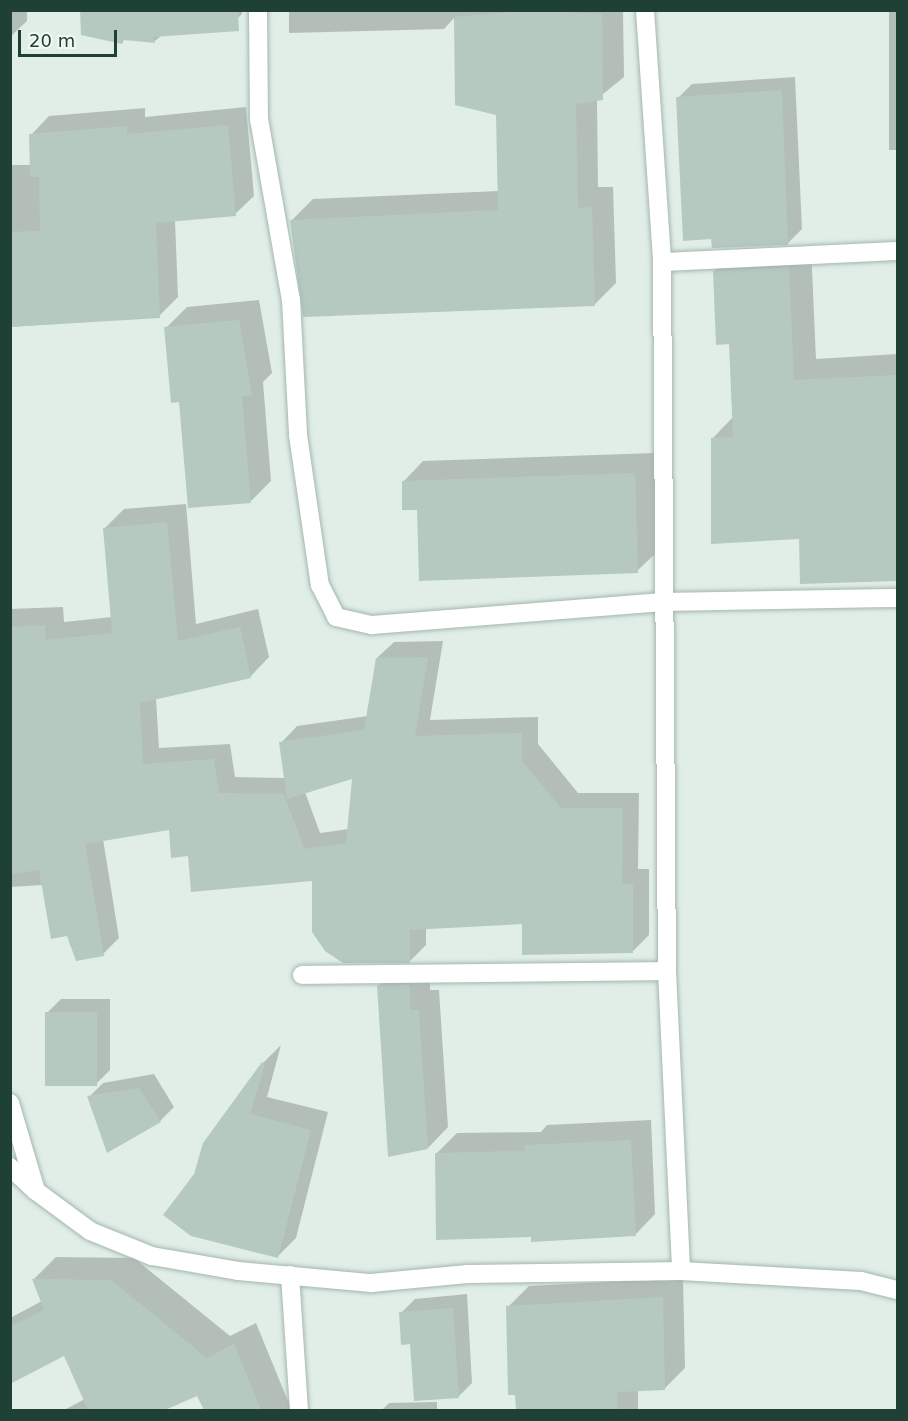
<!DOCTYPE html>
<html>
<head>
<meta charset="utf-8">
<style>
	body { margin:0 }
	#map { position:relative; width:908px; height:1421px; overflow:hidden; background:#e1eee7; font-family:"DejaVu Sans",sans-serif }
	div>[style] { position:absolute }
	.shadow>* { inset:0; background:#0003; transform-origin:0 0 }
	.building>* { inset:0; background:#b6c9c0; transform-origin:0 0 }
	.roads { filter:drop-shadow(0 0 2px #a3b7ae) drop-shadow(0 0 2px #a3b7ae) }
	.minor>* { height:18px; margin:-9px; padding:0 9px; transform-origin:9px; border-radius:9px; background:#fff }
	span { translate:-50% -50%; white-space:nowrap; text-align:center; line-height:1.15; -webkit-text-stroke:4.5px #f2f9f5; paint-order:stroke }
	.frame { position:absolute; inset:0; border:12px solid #1f4135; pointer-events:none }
	.scale { position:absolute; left:18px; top:30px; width:99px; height:27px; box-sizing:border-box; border:3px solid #1f4135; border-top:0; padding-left:8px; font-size:18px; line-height:21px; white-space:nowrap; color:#1f4135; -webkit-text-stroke:4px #f2f9f5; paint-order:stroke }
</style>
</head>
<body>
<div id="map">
	<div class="shadow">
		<div style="clip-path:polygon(10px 10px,27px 10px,27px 21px,10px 37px)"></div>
		<div style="clip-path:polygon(82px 10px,242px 10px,242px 14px,226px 30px,162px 35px,155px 41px,126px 38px)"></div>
		<div style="clip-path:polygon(289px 10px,623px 10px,624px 77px,597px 99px,598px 187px,613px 187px,616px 283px,594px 305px,292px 220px,313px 199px,499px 191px,498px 114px,457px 104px,455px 17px,444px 29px,289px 33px)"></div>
		<div style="left:889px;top:10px;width:9px;height:140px"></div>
		<div style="clip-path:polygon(795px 77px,802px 229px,788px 243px,678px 98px,692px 84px)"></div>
		<div style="clip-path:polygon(246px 107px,254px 196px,235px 214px,175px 220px,178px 297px,159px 316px,10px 327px,10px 165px,32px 165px,31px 135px,49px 116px,145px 108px,145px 117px)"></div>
		<div style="clip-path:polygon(811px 246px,816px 359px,898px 354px,898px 579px,802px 582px,801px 538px,712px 439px,733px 417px,730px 343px,714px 271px,737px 249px)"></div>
		<div style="clip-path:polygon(259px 300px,272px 373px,263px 382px,271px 481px,251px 501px,166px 328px,187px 307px)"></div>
		<div style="clip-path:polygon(655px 453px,658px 551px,637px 571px,418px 508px,403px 482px,423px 461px)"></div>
		<div style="clip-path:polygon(evenodd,186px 504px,196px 624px,258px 609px,269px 657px,251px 676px,156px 698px,159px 748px,230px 744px,235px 777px,285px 778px,281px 743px,297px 726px,368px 716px,377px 658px,394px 642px,443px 641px,430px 720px,538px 717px,538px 744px,578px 793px,639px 793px,638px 869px,649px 869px,649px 935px,632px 952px,523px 922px,426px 928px,426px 945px,410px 961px,313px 879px,189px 854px,170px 828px,103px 839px,119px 938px,103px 954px,70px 946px,69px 934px,43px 885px,10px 887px,10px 609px,63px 607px,64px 622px,112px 617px,105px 528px,124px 509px,186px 504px,354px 777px,349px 829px,320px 833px,305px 792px,354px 777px)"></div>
		<div style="clip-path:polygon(430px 965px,430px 990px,439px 990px,448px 1127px,428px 1148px,378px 986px,399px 966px)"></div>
		<div style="clip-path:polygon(61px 999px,110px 999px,110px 1070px,96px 1084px,47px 1013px)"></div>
		<div style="clip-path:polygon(281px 1045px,267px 1097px,328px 1112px,296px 1238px,278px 1256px,195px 1175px,263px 1063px)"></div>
		<div style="clip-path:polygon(154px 1074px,174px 1107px,160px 1121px,89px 1097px,103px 1083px)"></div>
		<div style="clip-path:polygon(651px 1120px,655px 1214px,635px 1235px,532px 1236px,436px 1154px,457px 1133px,541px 1132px,547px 1125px)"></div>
		<div style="clip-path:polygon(56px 1257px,134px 1258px,230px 1336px,256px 1323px,288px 1401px,303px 1400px,303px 1410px,210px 1410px,209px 1389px,161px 1410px,64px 1410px,85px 1399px,65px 1354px,10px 1382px,10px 1318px,42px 1301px,34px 1279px)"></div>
		<div style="clip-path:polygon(683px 1278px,685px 1368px,664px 1389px,638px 1390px,638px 1410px,576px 1410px,576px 1391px,508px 1307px,529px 1286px)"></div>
		<div style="clip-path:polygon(467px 1294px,472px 1383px,458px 1397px,401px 1313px,415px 1299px)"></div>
		<div style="clip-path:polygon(437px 1402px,437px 1410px,382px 1410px,389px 1403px)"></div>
	</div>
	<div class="building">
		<div style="clip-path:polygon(80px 10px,238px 10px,239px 31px,153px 37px,155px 43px,124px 40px,122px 44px,81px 35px)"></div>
		<div style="clip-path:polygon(532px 10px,602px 14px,603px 100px,576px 104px,578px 208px,592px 207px,595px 306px,303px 317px,290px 220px,498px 210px,496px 115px,455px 105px,454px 17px)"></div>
		<div style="clip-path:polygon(782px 90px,788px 245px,712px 248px,711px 239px,683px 241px,676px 97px)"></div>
		<div style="clip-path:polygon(228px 125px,236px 216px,156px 223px,160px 318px,10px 327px,10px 232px,40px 231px,39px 177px,30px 177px,29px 134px,127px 126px,127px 134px)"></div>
		<div style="clip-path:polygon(789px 267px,794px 380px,897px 375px,897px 581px,800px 584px,799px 539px,711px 544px,711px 438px,733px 437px,729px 344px,716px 345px,713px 271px)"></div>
		<div style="clip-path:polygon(239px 320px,252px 395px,242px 396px,251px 503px,188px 508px,179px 402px,171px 403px,164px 327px)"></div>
		<div style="clip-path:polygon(635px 473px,638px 573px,419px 581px,417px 510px,402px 510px,402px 481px)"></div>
		<div style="clip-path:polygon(167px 522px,178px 641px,240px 627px,251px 678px,140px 703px,143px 764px,214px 759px,219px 793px,284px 794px,304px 849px,346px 843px,352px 779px,287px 799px,279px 742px,364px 730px,376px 658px,428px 657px,415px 736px,522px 733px,522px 761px,561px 808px,623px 808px,622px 884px,633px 884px,633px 953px,522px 955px,522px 924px,410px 930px,410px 963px,343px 963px,325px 951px,312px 932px,312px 881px,191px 892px,188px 856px,171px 858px,169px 830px,85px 844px,104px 956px,76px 961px,67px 936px,51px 939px,39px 870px,10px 874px,10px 627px,45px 625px,46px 640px,112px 633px,103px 528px)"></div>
		<div style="clip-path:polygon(377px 985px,410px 985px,410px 1010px,419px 1010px,428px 1149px,388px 1157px)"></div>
		<div style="left:45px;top:1012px;width:52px;height:74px"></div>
		<div style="clip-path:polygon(262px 1062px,265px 1064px,250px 1114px,311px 1130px,278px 1258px,191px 1236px,163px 1215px,194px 1174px,203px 1143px)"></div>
		<div style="clip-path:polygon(139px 1088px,161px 1122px,107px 1153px,87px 1096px)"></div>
		<div style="clip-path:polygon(631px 1140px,636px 1236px,531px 1242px,531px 1237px,436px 1240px,435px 1153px,525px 1151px,525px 1145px)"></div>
		<div style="clip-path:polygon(32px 1279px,111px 1280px,207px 1358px,234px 1344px,261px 1410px,204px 1410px,197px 1396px,165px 1410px,88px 1410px,64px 1356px,10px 1384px,10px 1327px,44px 1310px)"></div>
		<div style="clip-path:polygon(663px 1297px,665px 1390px,617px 1392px,618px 1410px,516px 1410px,515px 1395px,508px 1395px,506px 1306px)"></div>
		<div style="clip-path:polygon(453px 1308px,459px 1398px,414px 1401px,410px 1344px,401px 1345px,399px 1312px)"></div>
	</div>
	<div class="roads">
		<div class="minor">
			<div style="left:258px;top:10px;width:109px;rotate:89.5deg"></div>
			<div style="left:259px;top:119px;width:184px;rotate:80deg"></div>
			<div style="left:291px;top:300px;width:135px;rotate:87deg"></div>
			<div style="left:298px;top:435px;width:152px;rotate:81.7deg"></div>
			<div style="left:320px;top:585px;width:36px;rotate:63deg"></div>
			<div style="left:336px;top:617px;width:37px;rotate:13deg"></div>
			<div style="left:372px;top:625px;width:292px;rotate:-4.5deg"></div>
			<div style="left:663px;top:602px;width:235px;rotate:-1deg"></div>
			<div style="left:645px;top:10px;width:253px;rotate:86.1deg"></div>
			<div style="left:662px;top:262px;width:709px;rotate:89.6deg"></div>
			<div style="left:667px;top:971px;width:300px;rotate:87.3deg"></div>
			<div style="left:662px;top:262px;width:236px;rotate:-2.7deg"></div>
			<div style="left:302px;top:975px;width:365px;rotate:-0.6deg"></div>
			<div style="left:10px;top:1103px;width:92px;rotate:73.5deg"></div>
			<div style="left:10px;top:1167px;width:35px;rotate:43deg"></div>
			<div style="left:36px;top:1191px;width:67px;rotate:36.5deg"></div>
			<div style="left:90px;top:1231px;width:67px;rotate:22deg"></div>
			<div style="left:152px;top:1256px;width:87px;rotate:9.9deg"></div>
			<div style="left:238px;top:1271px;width:134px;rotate:5.2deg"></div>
			<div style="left:371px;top:1283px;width:97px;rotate:-5.3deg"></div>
			<div style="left:468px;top:1274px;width:213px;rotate:-0.8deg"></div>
			<div style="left:681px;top:1271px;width:180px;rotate:3.2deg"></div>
			<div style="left:861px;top:1281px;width:38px;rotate:14deg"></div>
			<div style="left:290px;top:1275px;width:135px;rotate:86.2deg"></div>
		</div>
	</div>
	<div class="frame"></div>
	<div class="scale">20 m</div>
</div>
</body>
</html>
